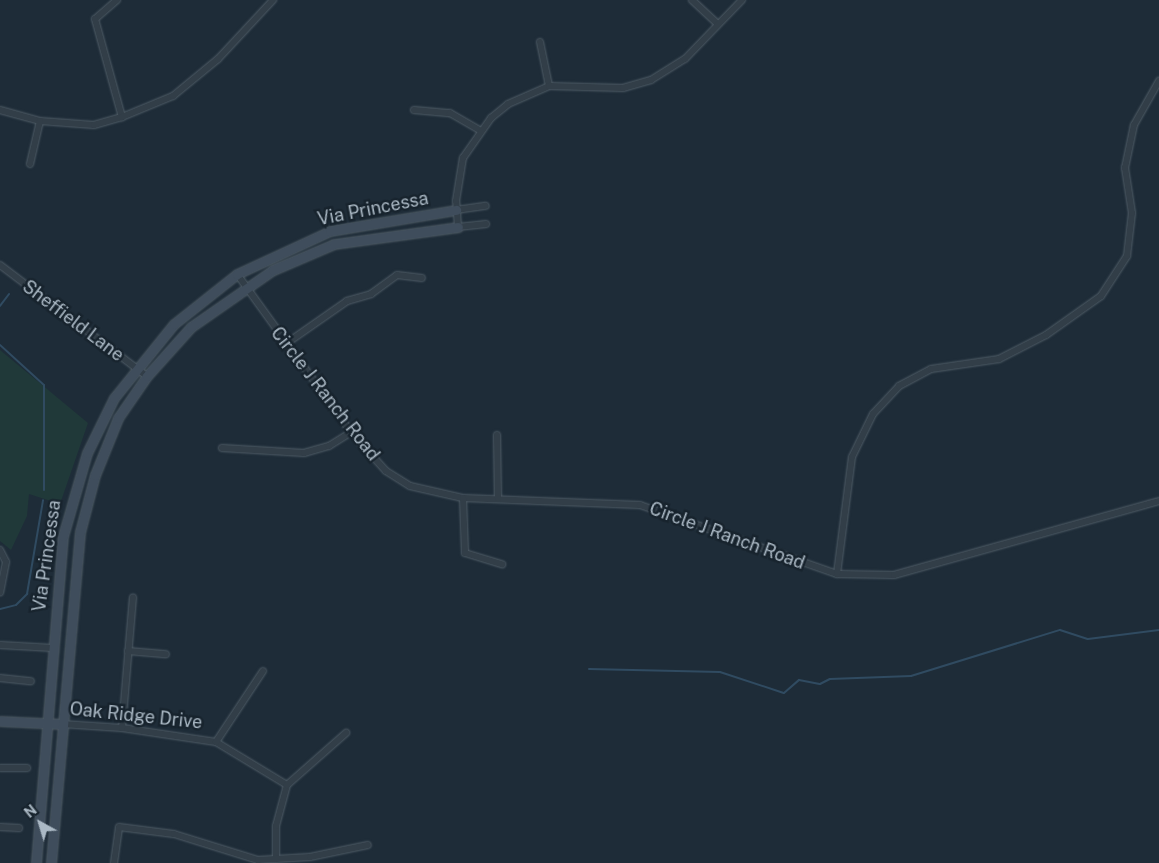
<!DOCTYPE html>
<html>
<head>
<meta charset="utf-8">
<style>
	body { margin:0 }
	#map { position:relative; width:1159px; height:863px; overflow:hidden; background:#1e2c38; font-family:"Public Sans",sans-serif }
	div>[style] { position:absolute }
	.green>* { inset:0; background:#203939 }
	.stream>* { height:2px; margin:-1px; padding:0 1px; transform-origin:1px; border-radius:1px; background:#304b61 }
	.roads { filter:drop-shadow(0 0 1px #4f5c66) drop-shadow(0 0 1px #4f5c66) }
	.street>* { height:6px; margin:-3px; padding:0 3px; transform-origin:3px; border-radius:3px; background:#323e48 }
	.secondary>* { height:9px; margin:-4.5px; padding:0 4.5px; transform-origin:4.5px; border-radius:4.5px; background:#3f4d5c }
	span { translate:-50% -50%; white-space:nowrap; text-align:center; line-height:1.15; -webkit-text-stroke:5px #17232d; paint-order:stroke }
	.street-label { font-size:18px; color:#abb9c5 }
	.north { position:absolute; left:15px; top:798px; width:50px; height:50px; -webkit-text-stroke:4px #17232d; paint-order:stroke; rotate:321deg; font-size:14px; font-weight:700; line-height:20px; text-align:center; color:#abb9c5 }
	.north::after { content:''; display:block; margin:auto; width:18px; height:22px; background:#abb9c5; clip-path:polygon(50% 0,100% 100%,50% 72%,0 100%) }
</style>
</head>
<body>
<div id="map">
	<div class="green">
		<div style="clip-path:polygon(0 350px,88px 423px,60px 504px,29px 494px,27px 516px,11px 550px,0 541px)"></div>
	</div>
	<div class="stream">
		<div style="left:0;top:306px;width:15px;rotate:-53deg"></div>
		<div style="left:0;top:345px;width:59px;rotate:42.3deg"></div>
		<div style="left:44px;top:385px;width:105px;rotate:90deg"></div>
		<div style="left:0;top:609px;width:16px;rotate:-14deg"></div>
		<div style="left:16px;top:605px;width:16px;rotate:-45deg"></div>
		<div style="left:27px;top:594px;width:95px;rotate:-80.3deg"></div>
		<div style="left:589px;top:669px;width:131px;rotate:1.3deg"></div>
		<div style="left:720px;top:672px;width:67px;rotate:18.2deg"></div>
		<div style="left:784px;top:693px;width:20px;rotate:-41deg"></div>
		<div style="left:799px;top:680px;width:21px;rotate:11deg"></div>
		<div style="left:820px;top:684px;width:11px;rotate:-27deg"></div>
		<div style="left:830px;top:679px;width:81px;rotate:-2.1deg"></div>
		<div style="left:911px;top:676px;width:156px;rotate:-17.2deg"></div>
		<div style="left:1060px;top:630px;width:29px;rotate:18deg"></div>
		<div style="left:1088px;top:639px;width:72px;rotate:-7.2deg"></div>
	</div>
	<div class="roads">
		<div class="street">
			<div style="left:117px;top:0;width:29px;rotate:139deg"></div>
			<div style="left:95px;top:19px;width:102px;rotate:74.6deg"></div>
			<div style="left:692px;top:0;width:34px;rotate:43deg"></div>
			<div style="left:540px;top:42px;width:45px;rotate:78.4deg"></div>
			<div style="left:0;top:110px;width:41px;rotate:15.4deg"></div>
			<div style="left:40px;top:121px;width:54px;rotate:4.2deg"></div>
			<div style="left:94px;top:125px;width:29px;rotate:-16deg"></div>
			<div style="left:122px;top:117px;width:55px;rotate:-22.4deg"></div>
			<div style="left:173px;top:96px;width:58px;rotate:-39.4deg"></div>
			<div style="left:218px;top:59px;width:81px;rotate:-47deg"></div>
			<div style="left:414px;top:110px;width:36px;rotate:5deg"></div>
			<div style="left:450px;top:113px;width:34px;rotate:30deg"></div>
			<div style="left:30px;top:164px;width:44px;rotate:-76.9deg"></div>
			<div style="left:456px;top:210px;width:30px;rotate:-8deg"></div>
			<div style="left:486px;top:224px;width:28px;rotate:174deg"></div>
			<div style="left:458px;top:227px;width:26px;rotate:-94deg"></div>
			<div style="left:456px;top:201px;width:44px;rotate:-80.8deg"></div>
			<div style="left:463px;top:158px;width:49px;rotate:-55deg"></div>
			<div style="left:491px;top:118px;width:22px;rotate:-39deg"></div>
			<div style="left:508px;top:104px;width:45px;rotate:-23.7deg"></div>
			<div style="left:549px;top:86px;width:74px;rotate:1.5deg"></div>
			<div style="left:623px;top:88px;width:29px;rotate:-16deg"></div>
			<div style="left:651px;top:80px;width:40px;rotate:-32deg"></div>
			<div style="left:685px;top:59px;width:82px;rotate:-46deg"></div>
			<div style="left:0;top:265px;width:184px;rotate:37.1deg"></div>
			<div style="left:237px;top:274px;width:195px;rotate:54.2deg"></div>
			<div style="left:351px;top:432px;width:52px;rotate:48.1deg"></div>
			<div style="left:386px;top:471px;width:28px;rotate:32deg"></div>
			<div style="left:410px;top:486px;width:54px;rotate:12.8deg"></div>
			<div style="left:463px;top:498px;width:177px;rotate:2.3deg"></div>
			<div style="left:640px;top:505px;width:209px;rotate:19.3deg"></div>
			<div style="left:837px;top:574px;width:57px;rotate:1deg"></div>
			<div style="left:894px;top:575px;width:275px;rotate:-15.6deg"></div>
			<div style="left:284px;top:345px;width:77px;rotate:-34.9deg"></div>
			<div style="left:347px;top:301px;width:25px;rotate:-16deg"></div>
			<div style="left:371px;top:294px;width:32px;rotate:-36deg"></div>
			<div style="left:397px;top:275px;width:25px;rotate:7deg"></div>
			<div style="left:497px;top:435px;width:63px;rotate:89.1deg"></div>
			<div style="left:222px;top:448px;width:82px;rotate:3.5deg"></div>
			<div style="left:304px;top:453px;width:26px;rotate:-16deg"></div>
			<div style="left:329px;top:446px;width:26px;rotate:-32deg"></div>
			<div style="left:463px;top:498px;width:55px;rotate:87.9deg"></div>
			<div style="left:465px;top:553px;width:39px;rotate:17deg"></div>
			<div style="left:0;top:550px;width:13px;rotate:63deg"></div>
			<div style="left:6px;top:562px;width:31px;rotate:101deg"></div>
			<div style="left:837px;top:574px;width:118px;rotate:-82.7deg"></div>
			<div style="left:852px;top:457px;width:48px;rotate:-64deg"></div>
			<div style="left:873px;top:414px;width:38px;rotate:-47deg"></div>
			<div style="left:899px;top:386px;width:36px;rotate:-28deg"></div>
			<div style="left:931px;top:369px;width:69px;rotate:-8.4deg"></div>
			<div style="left:999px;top:359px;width:53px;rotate:-27.1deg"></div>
			<div style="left:1046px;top:335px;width:67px;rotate:-35.3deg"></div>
			<div style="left:1101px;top:296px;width:48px;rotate:-57deg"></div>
			<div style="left:1127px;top:256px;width:43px;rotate:-83.4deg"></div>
			<div style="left:1132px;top:213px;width:46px;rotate:-98.8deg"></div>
			<div style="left:1125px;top:168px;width:44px;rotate:-78.2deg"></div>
			<div style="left:1134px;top:125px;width:51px;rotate:-60.4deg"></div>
			<div style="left:0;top:645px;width:53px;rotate:3.2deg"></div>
			<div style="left:128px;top:651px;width:38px;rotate:5deg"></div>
			<div style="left:0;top:678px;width:31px;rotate:6deg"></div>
			<div style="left:62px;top:724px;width:60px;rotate:3.8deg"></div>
			<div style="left:122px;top:728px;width:95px;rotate:8.5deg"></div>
			<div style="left:216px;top:742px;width:83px;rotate:31.2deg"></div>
			<div style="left:122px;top:728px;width:131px;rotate:-85.2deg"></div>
			<div style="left:216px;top:742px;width:85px;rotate:-56.5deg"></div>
			<div style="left:0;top:768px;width:27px"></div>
			<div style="left:0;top:827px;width:19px;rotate:3deg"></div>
			<div style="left:276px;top:859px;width:33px;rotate:-90deg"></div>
			<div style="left:276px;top:826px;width:42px;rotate:-75deg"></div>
			<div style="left:287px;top:785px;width:79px;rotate:-41.4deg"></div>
			<div style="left:114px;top:863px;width:36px;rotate:-82deg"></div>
			<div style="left:119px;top:827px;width:55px;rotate:7.3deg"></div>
			<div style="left:174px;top:834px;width:88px;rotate:17.2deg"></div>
			<div style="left:258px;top:860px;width:52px;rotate:-3.3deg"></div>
			<div style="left:310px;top:857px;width:59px;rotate:-11.7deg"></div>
		</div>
		<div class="secondary">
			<div style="left:0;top:721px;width:62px;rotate:2.8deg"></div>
			<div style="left:36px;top:863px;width:328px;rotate:-85.3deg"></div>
			<div style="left:63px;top:536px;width:86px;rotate:-73.9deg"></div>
			<div style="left:87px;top:453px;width:61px;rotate:-63.9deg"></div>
			<div style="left:114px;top:398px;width:95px;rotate:-51deg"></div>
			<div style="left:174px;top:324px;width:80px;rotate:-38.4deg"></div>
			<div style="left:237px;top:274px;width:102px;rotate:-24.8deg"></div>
			<div style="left:330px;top:231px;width:128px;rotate:-9.5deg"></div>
			<div style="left:51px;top:863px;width:332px;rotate:-85deg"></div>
			<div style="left:80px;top:532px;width:59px;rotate:-75.3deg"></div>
			<div style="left:95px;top:475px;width:61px;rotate:-68deg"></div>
			<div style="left:118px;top:418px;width:51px;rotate:-55.4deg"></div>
			<div style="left:147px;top:376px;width:66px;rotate:-48.1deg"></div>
			<div style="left:191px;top:327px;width:100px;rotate:-34.8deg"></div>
			<div style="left:273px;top:270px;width:66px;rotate:-23.1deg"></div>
			<div style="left:334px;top:244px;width:125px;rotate:-7.8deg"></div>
		</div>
	</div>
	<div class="street-label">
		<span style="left:373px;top:209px;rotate:-11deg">Via Princessa</span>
		<span style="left:73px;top:321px;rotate:37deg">Sheffield Lane</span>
		<span style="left:325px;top:394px;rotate:52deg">Circle J Ranch Road</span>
		<span style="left:727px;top:536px;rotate:20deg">Circle J Ranch Road</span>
		<span style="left:47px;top:556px;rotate:-82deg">Via Princessa</span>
		<span style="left:136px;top:716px;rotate:6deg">Oak Ridge Drive</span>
	</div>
	<div class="north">N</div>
</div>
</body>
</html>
